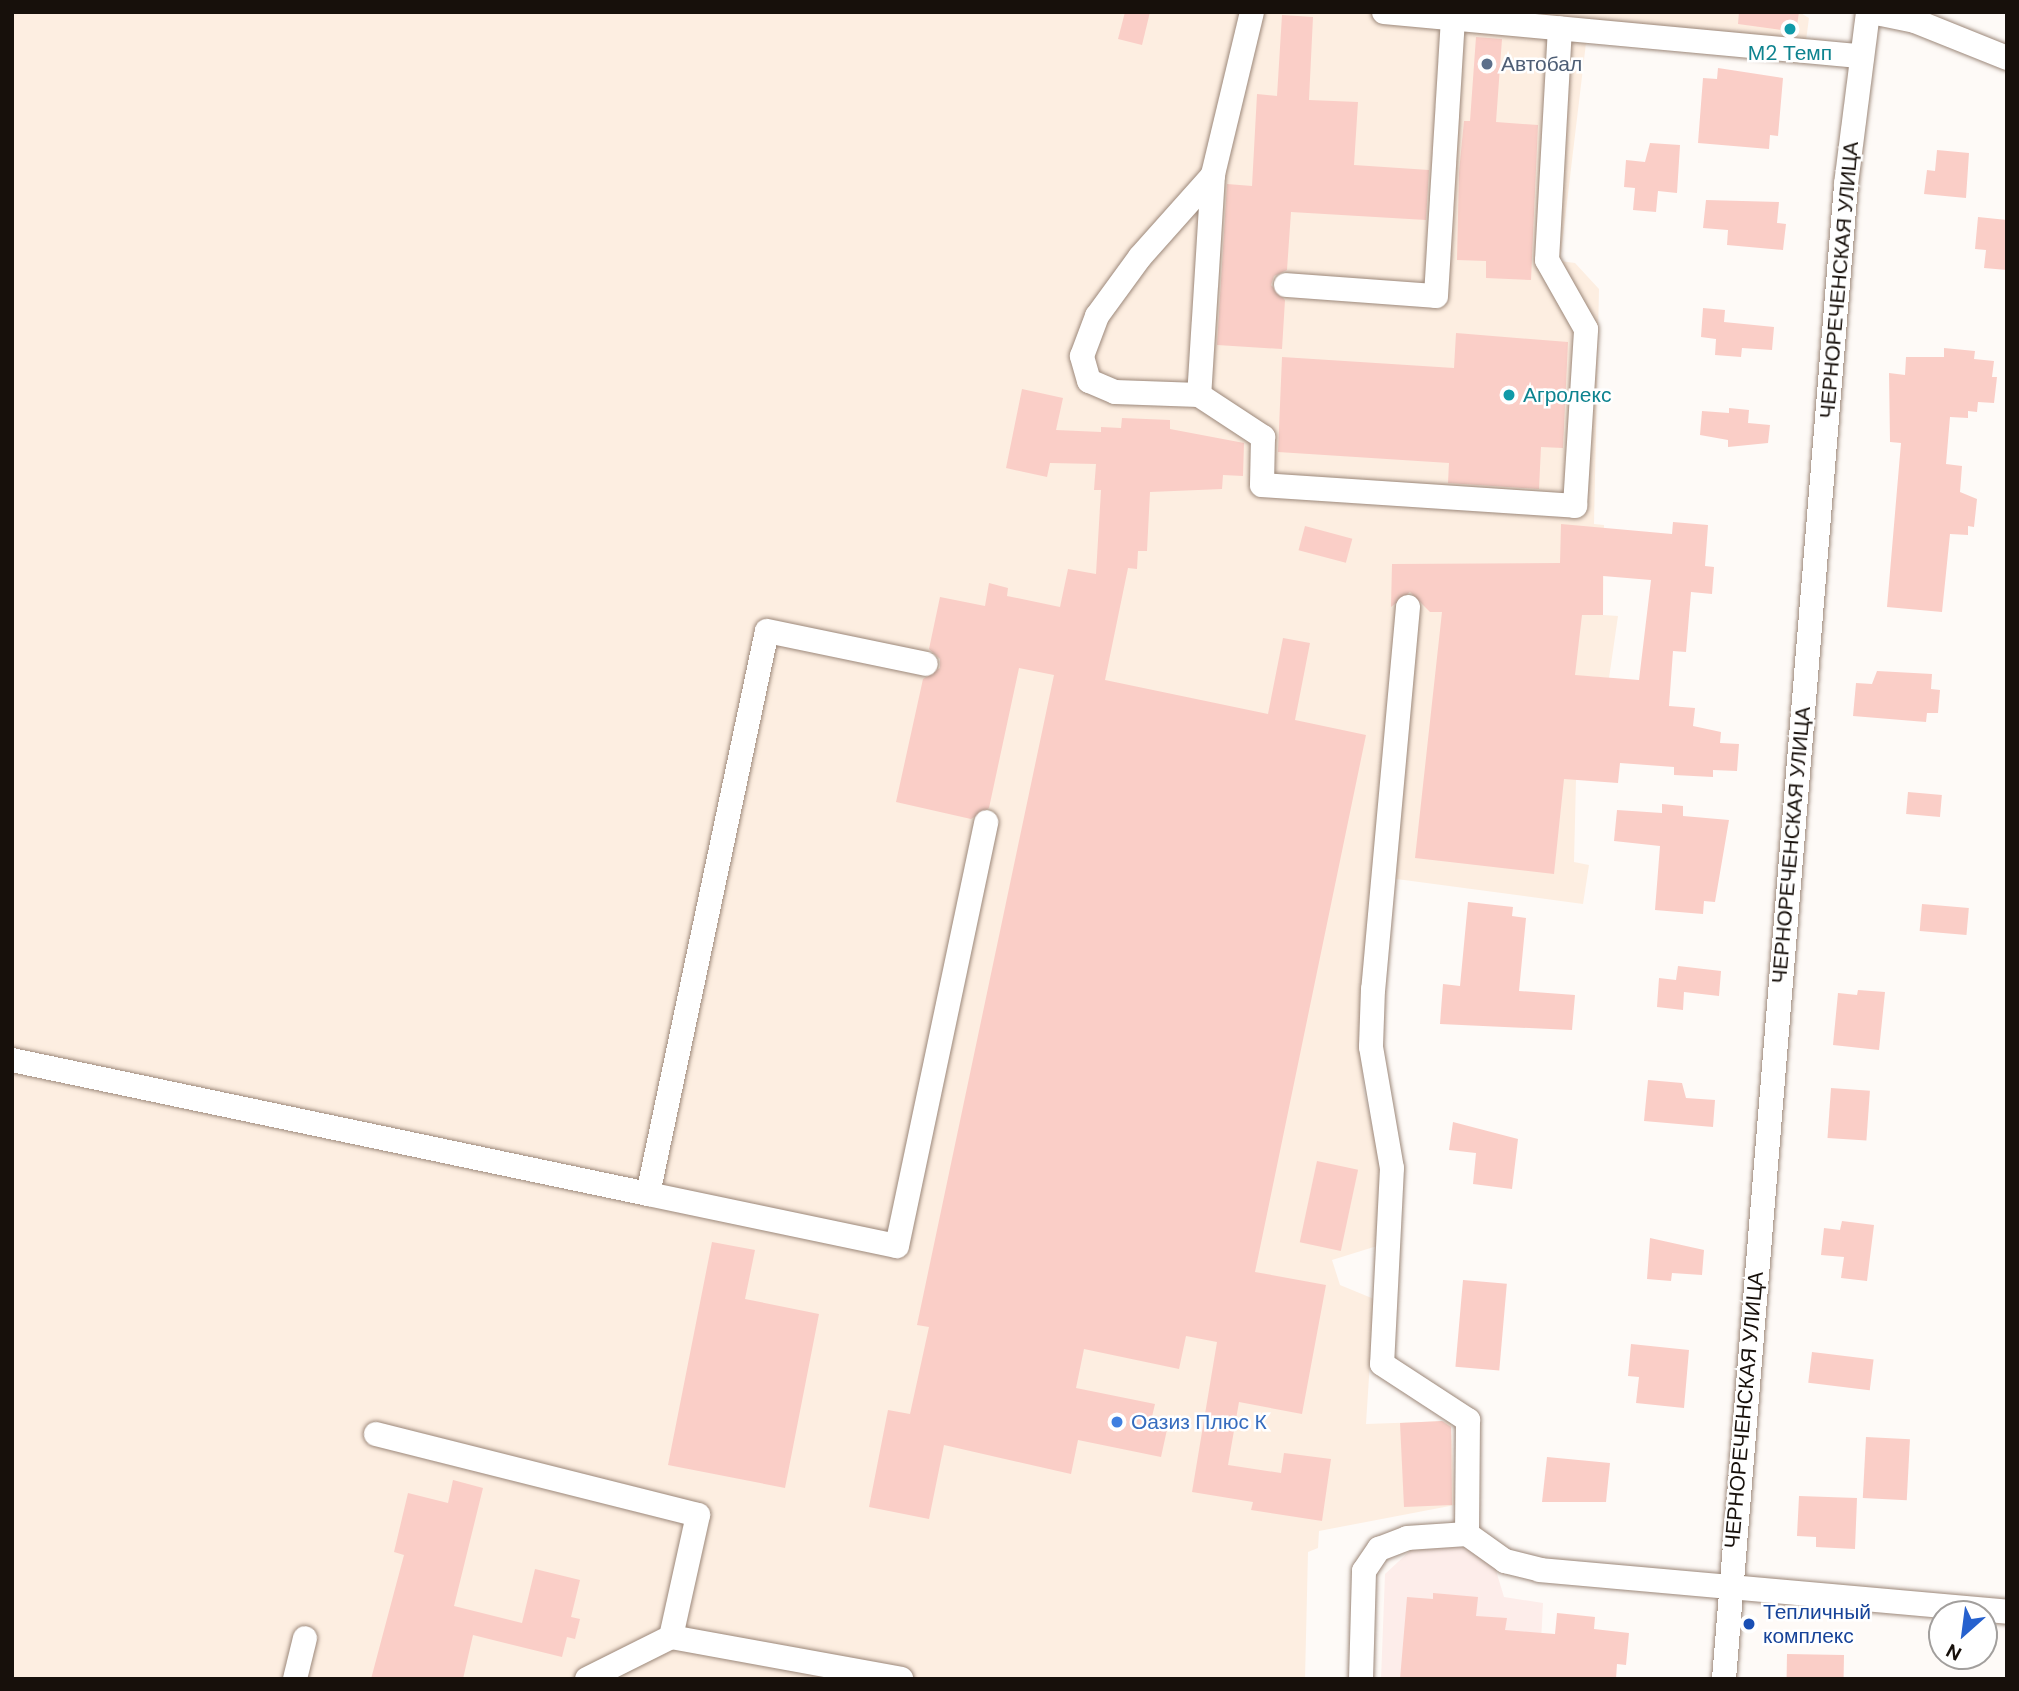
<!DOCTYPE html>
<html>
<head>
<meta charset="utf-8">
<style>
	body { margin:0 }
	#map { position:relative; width:2019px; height:1691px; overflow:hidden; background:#fefaf7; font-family:"DM Sans",sans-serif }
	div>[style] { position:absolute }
	.commercial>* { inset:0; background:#fdedea }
	.industrial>* { inset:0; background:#fdeee1 }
	.building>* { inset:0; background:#facec7; transform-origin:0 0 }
	.roads { filter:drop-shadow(0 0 2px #9c887a) drop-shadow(0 0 2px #9c887a) }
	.minor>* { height:24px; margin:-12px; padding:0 12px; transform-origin:12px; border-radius:12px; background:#fff }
	.dots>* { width:19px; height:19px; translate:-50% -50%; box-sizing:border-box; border:4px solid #fff; border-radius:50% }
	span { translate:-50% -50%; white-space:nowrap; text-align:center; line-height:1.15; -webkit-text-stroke:5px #fff; paint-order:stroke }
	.culture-label { font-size:21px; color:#0d838f }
	.left { translate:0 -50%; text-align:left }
	.service-label { font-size:21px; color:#4e5e75 }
	.street-label { font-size:21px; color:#17100b }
	.shop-label { font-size:21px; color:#366cbe }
	.transit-label { font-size:21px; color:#164399 }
	.frame { position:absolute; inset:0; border:14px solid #17100b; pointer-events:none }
	.north { position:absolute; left:1928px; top:1600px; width:70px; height:70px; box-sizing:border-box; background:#fff; border:2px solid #a29f9d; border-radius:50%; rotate:208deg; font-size:19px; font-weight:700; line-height:28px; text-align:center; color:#17100b }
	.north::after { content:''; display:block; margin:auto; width:24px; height:32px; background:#2661ce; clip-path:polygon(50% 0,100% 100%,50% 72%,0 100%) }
</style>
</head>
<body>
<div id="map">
	<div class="commercial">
		<div style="clip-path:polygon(1463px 1547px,1494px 1564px,1504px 1597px,1543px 1603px,1541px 1643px,1564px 1679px,1381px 1679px,1385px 1574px,1412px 1549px)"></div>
	</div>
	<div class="industrial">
		<div style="clip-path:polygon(12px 12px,1799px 12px,1809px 18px,1803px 63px,1586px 43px,1560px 261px,1575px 263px,1599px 289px,1594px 524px,1604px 525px,1603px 615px,1618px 616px,1609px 678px,1586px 676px,1578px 698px,1574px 862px,1589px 865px,1583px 904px,1374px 876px,1360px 1044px,1364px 1092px,1382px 1169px,1377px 1246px,1332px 1260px,1340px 1285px,1374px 1299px,1366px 1424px,1451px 1421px,1455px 1505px,1319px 1531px,1318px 1548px,1308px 1552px,1305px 1679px,12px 1679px)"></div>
	</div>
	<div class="building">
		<div style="clip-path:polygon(1125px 12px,1150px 12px,1142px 45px,1118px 39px)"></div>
		<div style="clip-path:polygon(1739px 12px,1799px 12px,1796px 32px,1738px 24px)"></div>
		<div style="clip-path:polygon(1282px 15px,1313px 17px,1309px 100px,1358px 102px,1354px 165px,1429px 170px,1426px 220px,1291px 212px,1287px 270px,1274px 276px,1271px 285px,1285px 300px,1282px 349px,1217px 345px,1227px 184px,1252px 186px,1257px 94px,1277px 96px)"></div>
		<div style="clip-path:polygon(1476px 37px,1502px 39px,1496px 122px,1538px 125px,1531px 280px,1486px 278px,1486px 261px,1457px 260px,1459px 172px,1464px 121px,1470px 121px)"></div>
		<div style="clip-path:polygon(1718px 68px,1783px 78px,1778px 136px,1770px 135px,1769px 149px,1698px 143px,1703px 78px,1717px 79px)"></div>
		<div style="clip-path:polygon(1650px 143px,1680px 145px,1677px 193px,1658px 191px,1656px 212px,1633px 210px,1635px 188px,1624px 187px,1626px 160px,1645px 162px)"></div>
		<div style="clip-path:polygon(1937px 150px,1969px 153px,1966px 198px,1924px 194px,1927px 170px,1935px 171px)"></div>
		<div style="clip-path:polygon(1706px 200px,1779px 202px,1777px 223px,1786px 224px,1783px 250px,1727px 245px,1728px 230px,1703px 228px)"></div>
		<div style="clip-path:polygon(1978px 217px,2007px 220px,2007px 270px,1984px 268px,1986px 250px,1975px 249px)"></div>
		<div style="clip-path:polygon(1703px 308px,1725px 310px,1724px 322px,1774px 327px,1772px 350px,1742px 348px,1741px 357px,1715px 355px,1716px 339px,1701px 337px)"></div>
		<div style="clip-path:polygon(1456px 333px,1568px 342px,1563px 448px,1541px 447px,1539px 489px,1448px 483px,1449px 463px,1278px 452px,1282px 357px,1454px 368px)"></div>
		<div style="clip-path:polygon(1944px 348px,1975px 351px,1974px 359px,1994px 361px,1992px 377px,1997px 377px,1994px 403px,1978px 402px,1977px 412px,1968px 411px,1968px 418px,1950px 417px,1946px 464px,1962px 466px,1960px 492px,1977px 499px,1974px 527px,1968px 526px,1968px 535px,1950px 534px,1942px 612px,1887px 607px,1901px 443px,1890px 442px,1889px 373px,1905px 375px,1906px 357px,1944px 357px)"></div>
		<div style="clip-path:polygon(1022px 389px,1063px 398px,1056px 430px,1101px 432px,1101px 427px,1121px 428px,1122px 418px,1170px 420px,1170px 429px,1244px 443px,1243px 476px,1223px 475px,1222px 489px,1150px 492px,1147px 551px,1138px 551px,1137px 569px,1128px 568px,1105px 680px,1268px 714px,1283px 638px,1310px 643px,1295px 720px,1366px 735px,1255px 1272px,1326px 1285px,1302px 1414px,1239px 1402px,1228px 1465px,1281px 1473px,1284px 1453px,1331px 1459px,1322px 1521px,1251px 1510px,1253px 1502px,1192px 1492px,1217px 1342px,1186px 1336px,1179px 1369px,1084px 1349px,1076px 1388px,1155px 1404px,1151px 1421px,1168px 1425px,1161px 1457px,1078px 1440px,1071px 1474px,944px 1445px,929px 1519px,869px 1507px,888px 1410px,910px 1414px,929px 1327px,917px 1325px,1054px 675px,1019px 668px,989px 808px,971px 819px,896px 802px,923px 679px,940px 668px,940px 659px,929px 649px,940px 597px,985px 606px,989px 583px,1008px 588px,1007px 596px,1060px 607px,1068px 569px,1096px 574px,1101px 490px,1094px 490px,1096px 464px,1050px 463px,1047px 477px,1006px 468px)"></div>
		<div style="clip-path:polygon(1729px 408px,1749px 410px,1748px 423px,1770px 425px,1768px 443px,1728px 447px,1728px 440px,1700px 435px,1702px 411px,1729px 413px)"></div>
		<div style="clip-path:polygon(evenodd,1673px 522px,1708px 525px,1705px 566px,1714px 567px,1712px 594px,1691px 592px,1686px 652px,1673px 651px,1669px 706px,1695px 708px,1693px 726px,1721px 732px,1720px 743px,1739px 744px,1737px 771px,1713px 770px,1713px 777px,1674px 775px,1674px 767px,1620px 763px,1618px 783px,1564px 779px,1554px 874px,1415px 858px,1442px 612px,1430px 612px,1410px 592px,1391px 607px,1392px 564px,1560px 563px,1561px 524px,1672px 534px,1673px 522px,1603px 576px,1651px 580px,1639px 680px,1575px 675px,1582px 615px,1603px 615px,1603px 576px)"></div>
		<div style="left:1305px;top:526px;width:49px;height:25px;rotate:15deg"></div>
		<div style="clip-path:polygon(1877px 671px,1932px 674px,1931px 689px,1940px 690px,1938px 713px,1927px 713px,1926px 722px,1853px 716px,1856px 683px,1872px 684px)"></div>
		<div style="left:1908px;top:792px;width:34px;height:22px;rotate:5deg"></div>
		<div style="clip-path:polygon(1662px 804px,1683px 806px,1683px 816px,1729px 820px,1715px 902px,1704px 901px,1703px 914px,1655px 910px,1660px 846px,1614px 841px,1617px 810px,1662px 813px)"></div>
		<div style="clip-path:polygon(1468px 902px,1513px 907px,1512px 916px,1526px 918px,1519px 991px,1575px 995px,1572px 1030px,1440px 1024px,1443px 984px,1460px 986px)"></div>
		<div style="left:1922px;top:904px;width:47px;height:27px;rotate:5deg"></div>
		<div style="clip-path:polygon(1678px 966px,1721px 971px,1719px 996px,1684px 992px,1683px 1010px,1657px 1007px,1659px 978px,1676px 980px)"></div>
		<div style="clip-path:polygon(1858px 990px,1885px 992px,1879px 1050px,1833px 1045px,1838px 993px,1857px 995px)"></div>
		<div style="clip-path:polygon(1648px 1080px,1682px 1083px,1686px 1098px,1715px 1100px,1713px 1127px,1644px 1121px)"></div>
		<div style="left:1831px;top:1088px;width:39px;height:50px;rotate:4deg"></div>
		<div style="clip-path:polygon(1453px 1122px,1518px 1139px,1512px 1189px,1473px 1184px,1476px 1153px,1449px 1150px)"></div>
		<div style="left:1317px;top:1161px;width:42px;height:83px;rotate:12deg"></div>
		<div style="clip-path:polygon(1842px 1221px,1874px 1225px,1867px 1281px,1841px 1278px,1844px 1257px,1821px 1255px,1824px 1228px,1840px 1230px)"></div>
		<div style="clip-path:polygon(1650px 1238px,1704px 1250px,1702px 1275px,1672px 1273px,1671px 1281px,1647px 1279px)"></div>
		<div style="clip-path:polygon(712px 1242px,755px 1250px,745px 1299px,819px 1314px,785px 1488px,668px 1465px)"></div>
		<div style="left:1463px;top:1280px;width:44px;height:87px;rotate:5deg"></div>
		<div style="clip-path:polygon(1631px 1344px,1689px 1350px,1684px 1408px,1636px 1403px,1639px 1377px,1628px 1376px)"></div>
		<div style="left:1812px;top:1352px;width:62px;height:31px;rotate:7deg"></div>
		<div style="clip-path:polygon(1442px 1421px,1451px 1427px,1452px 1505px,1404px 1507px,1400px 1423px)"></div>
		<div style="left:1866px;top:1437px;width:44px;height:61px;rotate:3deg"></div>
		<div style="clip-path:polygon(1547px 1457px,1610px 1463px,1606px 1502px,1542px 1502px)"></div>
		<div style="clip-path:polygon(453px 1480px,483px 1488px,454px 1606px,522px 1623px,535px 1569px,580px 1580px,571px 1617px,580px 1619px,575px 1639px,567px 1637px,562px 1657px,473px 1635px,463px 1679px,371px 1679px,404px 1555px,394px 1552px,408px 1493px,448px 1503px)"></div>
		<div style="clip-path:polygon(1799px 1496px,1857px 1498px,1855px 1549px,1816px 1547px,1816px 1537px,1797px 1536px)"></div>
		<div style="clip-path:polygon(1433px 1593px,1478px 1597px,1476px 1616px,1507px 1618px,1505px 1630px,1555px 1634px,1557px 1613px,1595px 1617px,1594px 1629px,1629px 1633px,1626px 1665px,1617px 1664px,1616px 1679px,1400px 1679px,1407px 1597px,1433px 1599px)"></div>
		<div style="left:1787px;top:1654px;width:57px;height:24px;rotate:1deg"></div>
	</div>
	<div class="roads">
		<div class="minor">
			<div style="left:1252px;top:12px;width:168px;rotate:103.5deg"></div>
			<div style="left:1213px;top:175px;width:220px;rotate:93.6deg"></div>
			<div style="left:1199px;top:395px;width:77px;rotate:33.3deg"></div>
			<div style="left:1263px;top:437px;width:48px;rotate:91.2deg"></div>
			<div style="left:1262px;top:485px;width:314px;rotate:3.8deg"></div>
			<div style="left:1575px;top:506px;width:177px;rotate:-86.4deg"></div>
			<div style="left:1586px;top:329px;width:79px;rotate:-119.5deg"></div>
			<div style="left:1547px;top:260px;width:232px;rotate:-86.8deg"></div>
			<div style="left:1384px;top:12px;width:480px;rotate:5.3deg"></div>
			<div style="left:1871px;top:12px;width:45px;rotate:11.6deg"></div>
			<div style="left:1915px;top:21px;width:99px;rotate:21.9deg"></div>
			<div style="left:1286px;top:285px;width:150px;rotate:4.2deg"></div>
			<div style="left:1436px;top:296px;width:278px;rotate:-86.5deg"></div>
			<div style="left:1199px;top:395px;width:84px;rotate:-178deg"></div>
			<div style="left:1115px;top:392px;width:28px;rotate:-157deg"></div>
			<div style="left:1089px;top:381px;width:26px;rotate:-106deg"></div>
			<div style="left:1082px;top:356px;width:43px;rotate:-69.4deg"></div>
			<div style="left:1097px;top:316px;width:73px;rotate:-53.9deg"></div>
			<div style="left:1140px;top:257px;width:110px;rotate:-48.3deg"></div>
			<div style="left:1408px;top:607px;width:384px;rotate:95.2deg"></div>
			<div style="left:1373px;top:989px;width:58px;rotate:92deg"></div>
			<div style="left:1371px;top:1047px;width:123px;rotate:80.2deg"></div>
			<div style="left:1392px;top:1168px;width:196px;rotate:92.9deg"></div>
			<div style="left:1382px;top:1364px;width:103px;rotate:33.1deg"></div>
			<div style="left:1468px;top:1420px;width:114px;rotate:90.5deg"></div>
			<div style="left:12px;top:1060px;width:650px;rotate:11.9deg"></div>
			<div style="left:648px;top:1194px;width:575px;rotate:-78.07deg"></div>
			<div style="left:767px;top:631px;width:162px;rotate:11.7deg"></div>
			<div style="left:648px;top:1194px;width:254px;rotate:11.8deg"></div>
			<div style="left:897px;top:1246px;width:433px;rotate:-78.1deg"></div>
			<div style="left:376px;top:1434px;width:332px;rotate:14.1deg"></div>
			<div style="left:698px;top:1515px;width:125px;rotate:102.5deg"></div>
			<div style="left:295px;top:1679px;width:42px;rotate:-76.3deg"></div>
			<div style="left:587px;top:1679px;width:94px;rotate:-26.6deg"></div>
			<div style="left:671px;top:1637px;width:234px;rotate:10.3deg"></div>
			<div style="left:1361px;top:1679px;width:108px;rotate:-88.4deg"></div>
			<div style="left:1364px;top:1571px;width:27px;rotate:-56deg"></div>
			<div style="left:1379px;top:1549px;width:30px;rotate:-21deg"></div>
			<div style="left:1407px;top:1538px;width:60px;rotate:-3.8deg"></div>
			<div style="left:1467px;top:1534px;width:47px;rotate:35.4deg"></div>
			<div style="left:1505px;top:1561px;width:36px;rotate:14deg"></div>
			<div style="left:1540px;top:1570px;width:469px;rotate:5.1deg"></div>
			<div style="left:1724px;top:1679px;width:1500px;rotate:-85.33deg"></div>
			<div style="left:1846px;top:184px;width:173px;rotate:-82.7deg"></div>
		</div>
	</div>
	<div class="dots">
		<div style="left:1790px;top:29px;background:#0f9aa8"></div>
		<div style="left:1487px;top:64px;background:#5c6f8a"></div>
		<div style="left:1509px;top:395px;background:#0f9aa8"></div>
		<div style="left:1117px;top:1422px;background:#3f7fe0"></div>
		<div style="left:1749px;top:1624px;background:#1a4fb4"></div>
	</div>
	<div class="culture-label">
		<span style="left:1790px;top:53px">М2 Темп</span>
		<span class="left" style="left:1523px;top:395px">Агролекс</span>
	</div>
	<div class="service-label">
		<span class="left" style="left:1501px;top:64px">Автобал</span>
	</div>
	<div class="street-label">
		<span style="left:1839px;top:280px;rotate:-85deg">ЧЕРНОРЕЧЕНСКАЯ УЛИЦА</span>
		<span style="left:1791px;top:845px;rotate:-85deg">ЧЕРНОРЕЧЕНСКАЯ УЛИЦА</span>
		<span style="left:1744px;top:1410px;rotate:-85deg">ЧЕРНОРЕЧЕНСКАЯ УЛИЦА</span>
	</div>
	<div class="shop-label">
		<span class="left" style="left:1131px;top:1422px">Оазиз Плюс К</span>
	</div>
	<div class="transit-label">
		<span class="left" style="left:1763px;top:1624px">Тепличный<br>комплекс</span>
	</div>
	<div class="frame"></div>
	<div class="north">N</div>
</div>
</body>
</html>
